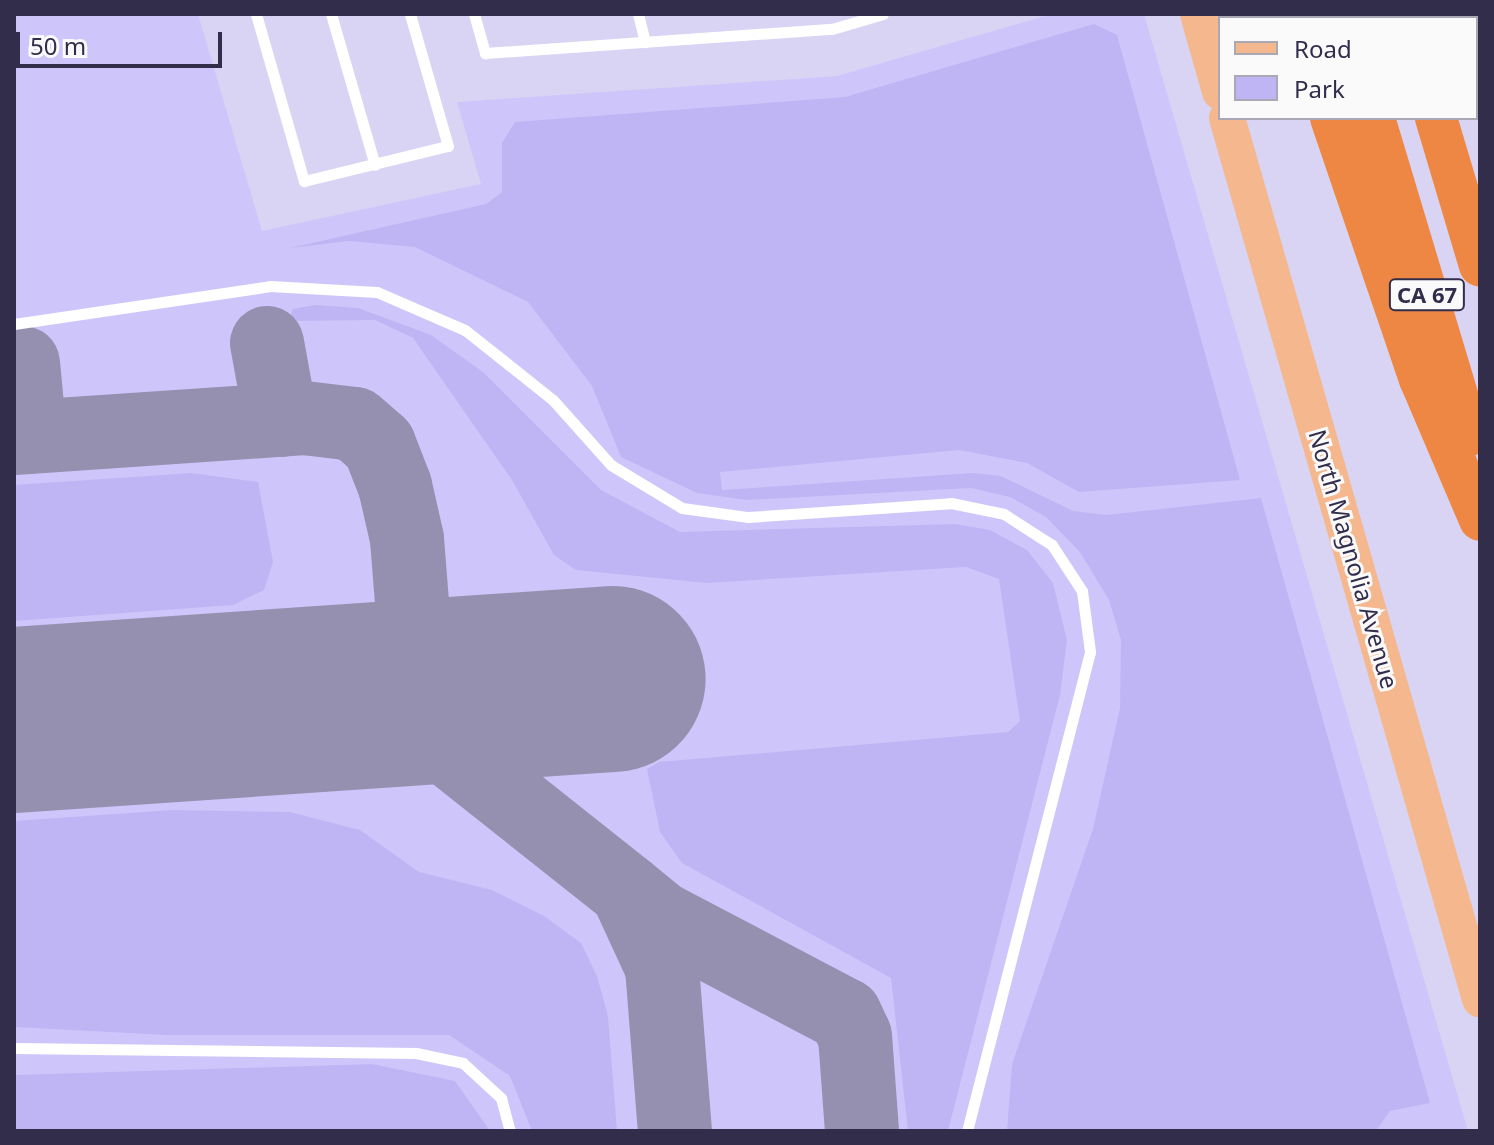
<!DOCTYPE html>
<html>
<head>
<meta charset="utf-8">
<style>
	body { margin:0 }
	#map { position:relative; width:1494px; height:1145px; overflow:hidden; background:#d9d4f4; font-family:"Noto Sans",sans-serif }
	div>[style] { position:absolute }
	.built>* { inset:0; background:#cec6fa }
	.green>* { inset:0; background:#c0b5f4 }
	.taxiway>* { height:74px; margin:-37px; padding:0 37px; transform-origin:37px; border-radius:37px; background:#9690b0 }
	.runway>* { height:186px; margin:-93px; padding:0 93px; transform-origin:93px; border-radius:93px; background:#9690b0 }
	.lane>* { height:11px; margin:-5.5px; padding:0 5.5px; transform-origin:5.5px; border-radius:5.5px; background:#fff }
	.primary>* { height:36px; margin:-18px; padding:0 18px; transform-origin:18px; border-radius:18px; background:#f4b78e }
	.highway>* { height:42px; margin:-21px; padding:0 21px; transform-origin:21px; border-radius:21px; background:#ed8743 }
	span { translate:-50% -50%; white-space:nowrap; text-align:center; line-height:1.15; -webkit-text-stroke:6px #fafafa; paint-order:stroke }
	.shield-label span { padding:2px 6px; background:#fafafa; border:2px solid; border-radius:6px; -webkit-text-stroke-width:0 }
	.shield-label { font-size:22px; color:#332d4c; font-weight:700 }
	.street-label { font-size:24px; color:#332d4c }
	.frame { position:absolute; inset:0; border:16px solid #332d4c; pointer-events:none }
	.legend { position:absolute; left:1218px; top:16px; width:260px; height:104px; box-sizing:border-box; background:#fafafa; border:2px solid #aaa8b4; margin:0; padding:10px 14px; list-style:none; font-size:24px; color:#332d4c }
	.legend li { display:flex; align-items:center; gap:16px; height:40px }
	.legend b { width:40px; border:2px solid #aaa8b4 }
	.scale { position:absolute; left:16px; top:32px; width:206px; height:36px; box-sizing:border-box; border:4px solid #332d4c; border-top:0; padding-left:10px; font-size:24px; line-height:28px; white-space:nowrap; color:#332d4c; -webkit-text-stroke:6px #fafafa; paint-order:stroke }
</style>
</head>
<body>
<div id="map">
	<div class="built">
		<div style="clip-path:polygon(14px 14px,198px 14px,262px 231px,481px 184px,457px 102px,837px 76px,1052px 14px,1144px 14px,1468px 1131px,14px 1131px)"></div>
	</div>
	<div class="green">
		<div style="clip-path:polygon(1094px 24px,1117px 35px,1240px 480px,1079px 492px,1027px 463px,959px 450px,720px 472px,722px 490px,973px 473px,1001px 476px,1073px 511px,1106px 515px,1261px 498px,1430px 1103px,1390px 1111px,1376px 1131px,1007px 1131px,1012px 1064px,1093px 829px,1120px 708px,1121px 640px,1109px 600px,1080px 552px,1046px 517px,1010px 497px,971px 488px,746px 500px,697px 493px,621px 457px,592px 386px,528px 302px,415px 247px,349px 241px,290px 248px,486px 204px,502px 192px,502px 143px,515px 122px,845px 97px)"></div>
		<div style="clip-path:polygon(315px 305px,358px 308px,431px 335px,483px 372px,601px 490px,680px 532px,955px 524px,990px 530px,1027px 550px,1053px 583px,1067px 640px,1060px 695px,948px 1131px,908px 1131px,891px 978px,682px 863px,660px 832px,647px 769px,659px 762px,1008px 732px,1020px 721px,999px 579px,966px 567px,707px 583px,576px 570px,554px 555px,512px 480px,413px 338px,375px 320px,288px 321px,293px 309px)"></div>
		<div style="clip-path:polygon(191px 473px,258px 482px,273px 562px,264px 590px,233px 605px,14px 621px,14px 485px)"></div>
		<div style="clip-path:polygon(173px 810px,290px 812px,360px 830px,419px 872px,492px 890px,544px 916px,581px 943px,597px 976px,608px 1016px,617px 1131px,532px 1131px,510px 1076px,449px 1035px,167px 1035px,14px 1027px,14px 821px)"></div>
		<div style="clip-path:polygon(372px 1064px,455px 1081px,490px 1131px,14px 1131px,14px 1075px)"></div>
	</div>
	<div class="taxiway">
		<div style="left:267px;top:343px;width:78px;rotate:79.7deg"></div>
		<div style="left:23px;top:363px;width:74px;rotate:84.6deg"></div>
		<div style="left:14px;top:438px;width:291px;rotate:-3.9deg"></div>
		<div style="left:304px;top:418px;width:51px;rotate:6.7deg"></div>
		<div style="left:355px;top:424px;width:32px;rotate:41deg"></div>
		<div style="left:379px;top:445px;width:44px;rotate:68.7deg"></div>
		<div style="left:395px;top:486px;width:54px;rotate:77.2deg"></div>
		<div style="left:407px;top:539px;width:153px;rotate:85.5deg"></div>
		<div style="left:380px;top:695px;width:315px;rotate:38.4deg"></div>
		<div style="left:627px;top:891px;width:84px;rotate:65.3deg"></div>
		<div style="left:662px;top:967px;width:165px;rotate:85.5deg"></div>
		<div style="left:627px;top:891px;width:43px;rotate:39.3deg"></div>
		<div style="left:660px;top:918px;width:209px;rotate:27.7deg"></div>
		<div style="left:845px;top:1015px;width:23px;rotate:65deg"></div>
		<div style="left:855px;top:1036px;width:95px;rotate:85.8deg"></div>
	</div>
	<div class="runway">
		<div style="left:14px;top:720px;width:600px;rotate:-3.92deg"></div>
	</div>
	<div class="lane">
		<div style="left:256px;top:14px;width:174px;rotate:74deg"></div>
		<div style="left:304px;top:181px;width:148px;rotate:-13.7deg"></div>
		<div style="left:448px;top:146px;width:137px;rotate:-106.1deg"></div>
		<div style="left:331px;top:14px;width:157px;rotate:73.8deg"></div>
		<div style="left:474px;top:14px;width:41px;rotate:74.2deg"></div>
		<div style="left:485px;top:53px;width:348px;rotate:-4deg"></div>
		<div style="left:832px;top:29px;width:53px;rotate:-16.4deg"></div>
		<div style="left:638px;top:14px;width:29px;rotate:76deg"></div>
		<div style="left:14px;top:324px;width:259px;rotate:-8.4deg"></div>
		<div style="left:270px;top:286px;width:107px;rotate:3.2deg"></div>
		<div style="left:377px;top:292px;width:96px;rotate:23.4deg"></div>
		<div style="left:465px;top:330px;width:112px;rotate:38.5deg"></div>
		<div style="left:553px;top:400px;width:87px;rotate:48.3deg"></div>
		<div style="left:611px;top:465px;width:83px;rotate:31.2deg"></div>
		<div style="left:682px;top:508px;width:67px;rotate:7.8deg"></div>
		<div style="left:748px;top:517px;width:203px;rotate:-3.9deg"></div>
		<div style="left:951px;top:503px;width:54px;rotate:11.7deg"></div>
		<div style="left:1004px;top:514px;width:57px;rotate:32.9deg"></div>
		<div style="left:1052px;top:545px;width:55px;rotate:56.9deg"></div>
		<div style="left:1082px;top:591px;width:62px;rotate:82.5deg"></div>
		<div style="left:1090px;top:652px;width:495px;rotate:104.4deg"></div>
		<div style="left:14px;top:1048px;width:402px;rotate:0.7deg"></div>
		<div style="left:416px;top:1053px;width:48px;rotate:12deg"></div>
		<div style="left:463px;top:1063px;width:52px;rotate:42.6deg"></div>
		<div style="left:501px;top:1098px;width:34px;rotate:75deg"></div>
	</div>
	<div class="primary">
		<div style="left:1198px;top:14px;width:81px;rotate:74.2deg"></div>
		<div style="left:1227px;top:118px;width:917px;rotate:73.98deg"></div>
	</div>
	<div class="highway">
		<div style="left:1296px;top:14px;width:4px;rotate:76deg"></div>
		<div style="left:1344px;top:14px;width:4px;rotate:76deg"></div>
		<div style="left:1404px;top:14px;width:4px;rotate:63deg"></div>
		<div style="left:1464px;top:14px;width:4px;rotate:76deg"></div>
		<div style="left:1476px;top:58px;width:16px;rotate:75deg"></div>
		<div style="left:1331px;top:118px;width:276px;rotate:71.2deg"></div>
		<div style="left:1420px;top:379px;width:153px;rotate:66.9deg"></div>
		<div style="left:1374px;top:118px;width:331px;rotate:73.3deg"></div>
		<div style="left:1436px;top:118px;width:154px;rotate:73.4deg"></div>
	</div>
	<div class="shield-label">
		<span style="left:1427px;top:295px">CA 67</span>
	</div>
	<div class="street-label">
		<span style="left:1354px;top:559px;rotate:74deg">North Magnolia Avenue</span>
	</div>
	<div class="frame"></div>
	<ul class="legend">
	<li><b style="height:10px;background:#f4b78e"></b>Road</li>
	<li><b style="height:22px;background:#c0b5f4"></b>Park</li>
	</ul>
	<div class="scale">50 m</div>
</div>
</body>
</html>
